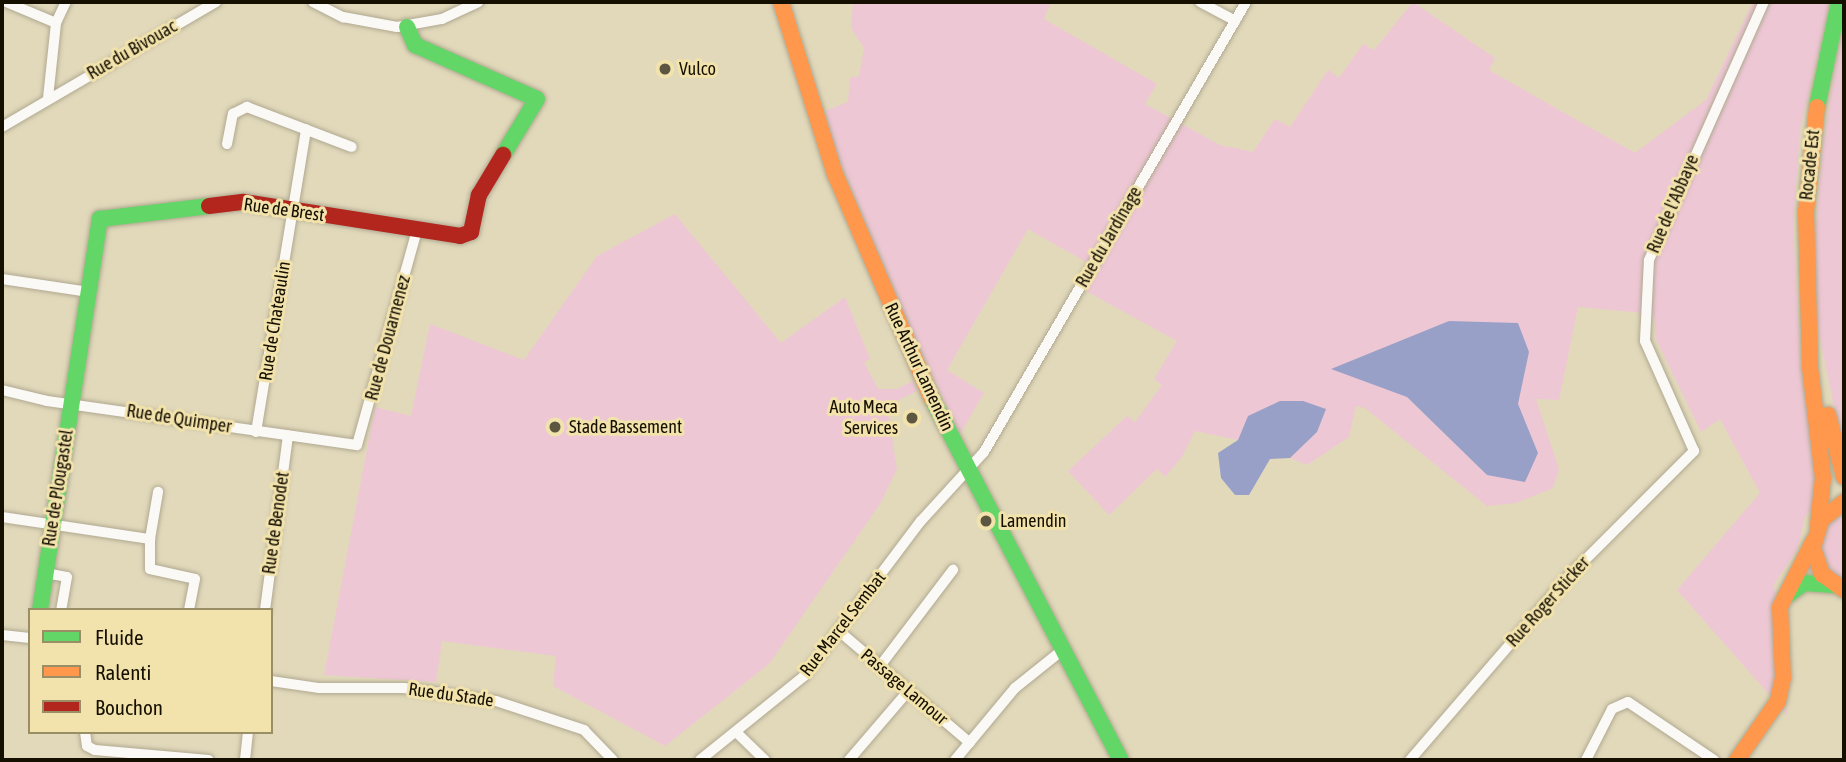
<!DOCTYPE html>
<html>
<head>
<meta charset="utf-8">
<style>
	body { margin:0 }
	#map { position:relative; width:1846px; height:762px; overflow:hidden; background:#e2d9bb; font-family:"Asap Condensed",sans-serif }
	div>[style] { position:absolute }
	.green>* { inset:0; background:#eec7d5 }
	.water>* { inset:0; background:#98a0c8 }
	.roads { filter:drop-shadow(0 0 2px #b0a991) drop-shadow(0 0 2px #b0a991) }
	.street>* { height:10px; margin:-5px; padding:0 5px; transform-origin:5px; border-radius:5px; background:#fbf9f5 }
	.fast>* { height:16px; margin:-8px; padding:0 8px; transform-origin:8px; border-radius:8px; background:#63d668 }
	.slow>* { height:16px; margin:-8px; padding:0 8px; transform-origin:8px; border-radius:8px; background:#ff974d }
	.jam>* { height:16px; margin:-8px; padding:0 8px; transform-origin:8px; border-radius:8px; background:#b3261e }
	.dots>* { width:19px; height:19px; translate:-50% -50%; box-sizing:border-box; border:4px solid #f2e2ab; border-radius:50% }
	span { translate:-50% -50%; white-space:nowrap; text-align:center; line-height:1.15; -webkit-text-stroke:6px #f2e2ab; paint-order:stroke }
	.street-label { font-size:18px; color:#150f00 }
	.poi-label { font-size:18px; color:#150f00 }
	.left { translate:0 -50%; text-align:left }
	.right { translate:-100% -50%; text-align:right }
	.frame { position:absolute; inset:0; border:4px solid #150f00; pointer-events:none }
	.legend { position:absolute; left:28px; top:608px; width:245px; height:126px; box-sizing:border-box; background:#f2e2ab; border:2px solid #9a8e67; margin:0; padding:9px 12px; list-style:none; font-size:21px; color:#150f00 }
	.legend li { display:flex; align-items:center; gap:14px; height:35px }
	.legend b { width:35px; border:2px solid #9a8e67 }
</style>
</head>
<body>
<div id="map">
	<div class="green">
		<div style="clip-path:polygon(evenodd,853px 2px,1051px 2px,1044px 19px,1157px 84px,1145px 104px,1220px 145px,1253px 152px,1275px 119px,1290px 127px,1328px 70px,1339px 78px,1363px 44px,1374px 50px,1413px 2px,1495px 58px,1489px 70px,1635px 153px,1706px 100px,1753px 2px,1767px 9px,1771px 2px,1830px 2px,1800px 129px,1793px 227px,1801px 369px,1817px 475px,1814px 505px,1805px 517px,1797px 550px,1774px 584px,1787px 715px,1677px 590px,1760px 493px,1720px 419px,1701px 432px,1656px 339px,1654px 314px,1578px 307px,1559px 400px,1536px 399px,1559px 469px,1553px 488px,1516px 503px,1487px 506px,1365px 408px,1356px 406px,1349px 437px,1307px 465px,1290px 458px,1317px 432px,1248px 416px,1238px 440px,1195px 431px,1182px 457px,1165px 477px,1157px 469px,1109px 515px,1068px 471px,1127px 416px,1135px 422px,1162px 385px,1154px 379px,1177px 341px,1086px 291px,1100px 270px,1028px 229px,947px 370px,984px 393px,960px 434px,891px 287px,831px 140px,825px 111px,848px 102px,850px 78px,859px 76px,864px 48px,851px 28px,853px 2px,1529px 352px,1517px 404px,1538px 453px,1487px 475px,1407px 397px,1529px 352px)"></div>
		<div style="clip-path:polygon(1844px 15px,1844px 455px,1816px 319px,1814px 248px,1823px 145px)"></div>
		<div style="clip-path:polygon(675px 214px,781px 343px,845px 297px,870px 359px,864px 362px,878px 389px,897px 389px,913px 381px,917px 391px,887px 406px,897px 469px,880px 504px,769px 664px,665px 746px,553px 686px,556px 656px,442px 641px,436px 682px,324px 675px,375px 407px,411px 416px,430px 324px,524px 360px,597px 256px)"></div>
		<div style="clip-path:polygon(1844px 509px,1844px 582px,1830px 571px,1820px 551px,1824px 529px)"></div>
	</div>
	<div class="water">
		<div style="clip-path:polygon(1449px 321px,1518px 323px,1529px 352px,1518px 404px,1538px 453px,1525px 482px,1487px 475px,1407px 397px,1331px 369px)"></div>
		<div style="clip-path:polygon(1280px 401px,1303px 401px,1326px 409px,1317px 432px,1290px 458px,1270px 459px,1249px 495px,1235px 495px,1221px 478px,1218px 453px,1238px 440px,1248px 416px)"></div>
	</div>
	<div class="roads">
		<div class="street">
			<div style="left:6px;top:2px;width:54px;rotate:22.8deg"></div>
			<div style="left:313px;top:2px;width:34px;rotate:27deg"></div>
			<div style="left:343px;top:17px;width:55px;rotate:10.5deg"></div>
			<div style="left:397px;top:27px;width:46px;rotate:-10.1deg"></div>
			<div style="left:442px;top:19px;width:40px;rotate:-25deg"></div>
			<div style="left:1200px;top:2px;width:40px;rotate:28deg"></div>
			<div style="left:48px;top:98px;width:75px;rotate:-83.9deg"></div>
			<div style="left:56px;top:23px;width:23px;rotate:-65deg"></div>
			<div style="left:2px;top:127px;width:248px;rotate:-30.3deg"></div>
			<div style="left:227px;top:144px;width:31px;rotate:-79deg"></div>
			<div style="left:233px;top:114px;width:16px;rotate:-27deg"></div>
			<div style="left:247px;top:107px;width:112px;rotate:20.9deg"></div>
			<div style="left:2px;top:279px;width:88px;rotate:8.5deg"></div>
			<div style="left:2px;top:390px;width:46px;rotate:13.7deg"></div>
			<div style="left:47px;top:401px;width:313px;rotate:8.1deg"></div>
			<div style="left:357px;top:445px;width:223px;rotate:-74.4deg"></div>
			<div style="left:256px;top:432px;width:307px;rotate:-80.6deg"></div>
			<div style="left:2px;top:517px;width:150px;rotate:8.5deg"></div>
			<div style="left:150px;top:539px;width:30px;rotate:90deg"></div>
			<div style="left:150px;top:569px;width:46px;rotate:12.5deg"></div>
			<div style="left:195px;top:579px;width:32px;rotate:101deg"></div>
			<div style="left:150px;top:539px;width:48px;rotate:-80.3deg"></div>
			<div style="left:45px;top:573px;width:22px;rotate:10deg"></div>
			<div style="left:67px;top:577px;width:34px;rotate:100deg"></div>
			<div style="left:265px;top:610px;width:176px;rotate:-82.5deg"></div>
			<div style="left:839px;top:631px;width:172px;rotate:40.5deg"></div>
			<div style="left:2px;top:635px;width:28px;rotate:6deg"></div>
			<div style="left:880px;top:666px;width:121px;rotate:-52.8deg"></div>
			<div style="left:271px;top:681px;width:49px;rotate:8.3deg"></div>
			<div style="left:319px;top:688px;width:85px"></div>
			<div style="left:404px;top:688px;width:93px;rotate:8deg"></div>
			<div style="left:496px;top:701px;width:93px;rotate:18.2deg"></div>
			<div style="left:584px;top:730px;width:42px;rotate:46deg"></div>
			<div style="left:85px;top:732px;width:14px;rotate:82deg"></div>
			<div style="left:87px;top:746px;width:9px;rotate:27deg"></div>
			<div style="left:95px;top:750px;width:114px;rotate:5deg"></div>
			<div style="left:736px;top:732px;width:40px;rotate:44deg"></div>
			<div style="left:245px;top:760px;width:28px;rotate:-84deg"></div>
			<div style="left:700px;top:760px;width:134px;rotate:-38.9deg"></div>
			<div style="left:804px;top:676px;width:194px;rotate:-53deg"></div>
			<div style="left:921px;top:521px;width:93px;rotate:-47.6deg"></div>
			<div style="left:984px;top:452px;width:521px;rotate:-59.79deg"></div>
			<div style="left:849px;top:760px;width:92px;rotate:-49.4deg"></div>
			<div style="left:955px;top:760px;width:94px;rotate:-50.2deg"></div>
			<div style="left:1015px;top:688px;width:64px;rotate:-38.7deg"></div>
			<div style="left:1410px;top:760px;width:243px;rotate:-49.2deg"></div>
			<div style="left:1569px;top:576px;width:177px;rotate:-45deg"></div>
			<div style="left:1694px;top:451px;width:120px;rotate:-114deg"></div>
			<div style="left:1645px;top:341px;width:81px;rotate:-87.2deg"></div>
			<div style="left:1649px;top:260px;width:282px;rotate:-66deg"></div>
			<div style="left:1586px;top:760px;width:57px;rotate:-63deg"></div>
			<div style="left:1612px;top:709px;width:17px;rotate:-24deg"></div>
			<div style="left:1628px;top:702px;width:104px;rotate:34deg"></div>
		</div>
		<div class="fast">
			<div style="left:407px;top:27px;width:20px;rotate:66deg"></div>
			<div style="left:415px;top:45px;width:133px;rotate:23.9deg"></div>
			<div style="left:537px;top:99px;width:66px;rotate:121.3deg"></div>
			<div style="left:1817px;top:107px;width:107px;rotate:-78.2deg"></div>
			<div style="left:932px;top:399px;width:407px;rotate:62.4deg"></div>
			<div style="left:1785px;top:597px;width:24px;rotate:-36deg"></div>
			<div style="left:1804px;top:583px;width:29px;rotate:4deg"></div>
			<div style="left:40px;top:610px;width:396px;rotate:-81.3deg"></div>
			<div style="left:100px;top:219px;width:110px;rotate:-6.8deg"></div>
		</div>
		<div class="slow">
			<div style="left:781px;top:2px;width:180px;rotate:72.6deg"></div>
			<div style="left:835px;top:174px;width:245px;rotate:66.7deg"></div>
			<div style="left:1817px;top:107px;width:106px;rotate:96deg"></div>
			<div style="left:1806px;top:212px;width:155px;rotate:88.5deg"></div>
			<div style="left:1810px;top:367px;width:112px;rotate:83.3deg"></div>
			<div style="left:1823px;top:478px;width:47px;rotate:96.1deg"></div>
			<div style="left:1828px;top:415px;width:64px;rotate:75.5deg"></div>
			<div style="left:1844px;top:502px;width:29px;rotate:142deg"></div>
			<div style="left:1821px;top:520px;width:29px;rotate:106deg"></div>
			<div style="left:1813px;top:548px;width:28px;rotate:71deg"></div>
			<div style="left:1822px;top:574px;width:27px;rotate:36deg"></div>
			<div style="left:1737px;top:760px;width:72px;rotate:-55.2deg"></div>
			<div style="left:1778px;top:701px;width:24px;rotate:-78deg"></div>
			<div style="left:1783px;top:678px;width:71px;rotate:-92.4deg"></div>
			<div style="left:1780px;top:607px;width:73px;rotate:-63.1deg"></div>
		</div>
		<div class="jam">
			<div style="left:209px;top:206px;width:35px;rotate:-7deg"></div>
			<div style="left:244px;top:202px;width:219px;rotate:8.9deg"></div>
			<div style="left:460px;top:236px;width:12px;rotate:-20deg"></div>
			<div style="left:471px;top:232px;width:38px;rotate:-78deg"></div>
			<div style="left:479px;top:195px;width:47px;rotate:-59deg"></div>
		</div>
	</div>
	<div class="dots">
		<div style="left:665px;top:69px;background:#5d5641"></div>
		<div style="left:912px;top:418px;background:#5d5641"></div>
		<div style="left:555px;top:427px;background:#5d5641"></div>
		<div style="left:986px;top:521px;background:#5d5641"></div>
	</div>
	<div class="street-label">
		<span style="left:132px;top:50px;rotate:-30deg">Rue du Bivouac</span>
		<span style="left:1810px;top:165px;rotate:-84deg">Rocade Est</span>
		<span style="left:1673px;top:204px;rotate:-67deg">Rue de l'Abbaye</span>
		<span style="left:284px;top:210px;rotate:8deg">Rue de Brest</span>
		<span style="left:1109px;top:237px;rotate:-60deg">Rue du Jardinage</span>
		<span style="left:275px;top:321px;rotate:-81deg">Rue de Chateaulin</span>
		<span style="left:388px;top:338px;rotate:-75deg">Rue de Douarnenez</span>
		<span style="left:919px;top:367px;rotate:65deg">Rue Arthur Lamendin</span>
		<span style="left:179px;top:419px;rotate:9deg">Rue de Quimper</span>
		<span style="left:58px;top:488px;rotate:-81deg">Rue de Plougastel</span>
		<span style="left:276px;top:523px;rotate:-82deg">Rue de Benodet</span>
		<span style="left:1548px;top:602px;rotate:-48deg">Rue Roger Sticker</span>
		<span style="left:843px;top:624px;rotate:-52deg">Rue Marcel Sembat</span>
		<span style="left:904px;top:687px;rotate:40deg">Passage Lamour</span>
		<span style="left:451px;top:695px;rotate:8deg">Rue du Stade</span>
	</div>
	<div class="poi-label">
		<span class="left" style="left:679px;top:69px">Vulco</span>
		<span class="right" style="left:898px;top:418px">Auto Meca<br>Services</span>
		<span class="left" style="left:569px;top:427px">Stade Bassement</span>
		<span class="left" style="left:1000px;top:521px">Lamendin</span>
	</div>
	<div class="frame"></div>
	<ul class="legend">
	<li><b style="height:9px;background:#63d668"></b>Fluide</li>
	<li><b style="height:9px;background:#ff974d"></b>Ralenti</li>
	<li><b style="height:9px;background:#b3261e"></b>Bouchon</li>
	</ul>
</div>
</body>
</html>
